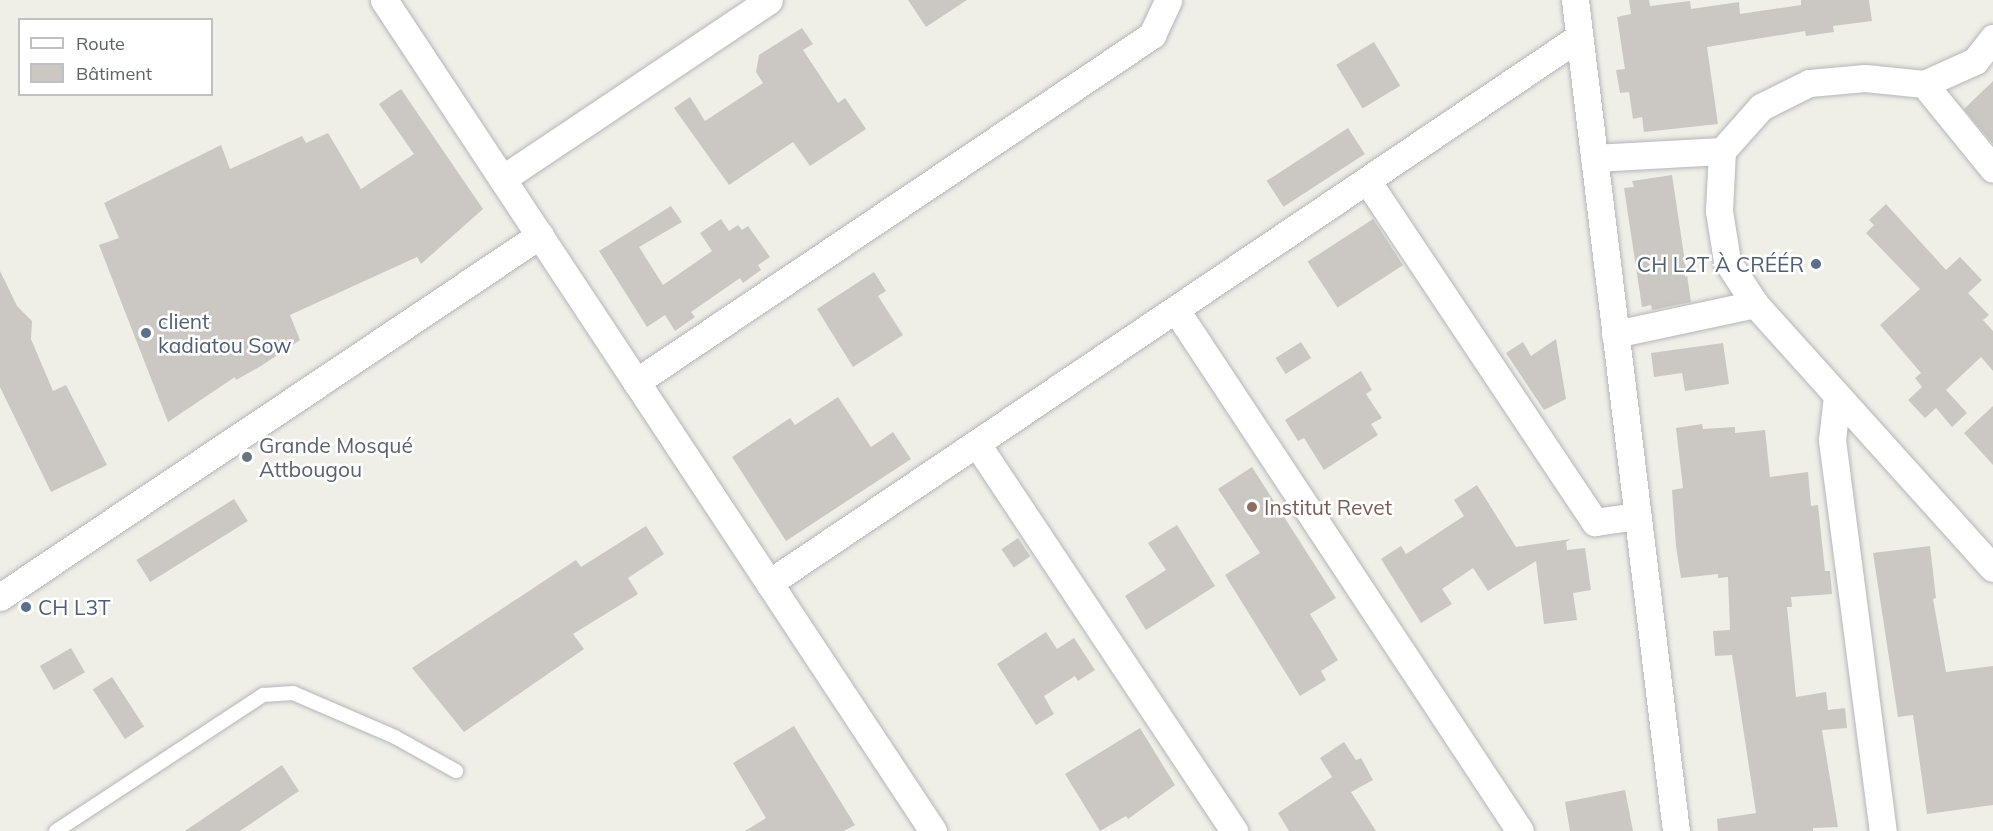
<!DOCTYPE html>
<html>
<head>
<meta charset="utf-8">
<style>
	body { margin:0 }
	#map { position:relative; width:1993px; height:831px; overflow:hidden; background:#efeee7; font-family:Mulish,sans-serif }
	div>[style] { position:absolute }
	.building>* { inset:0; background:#cbc8c4; transform-origin:0 0 }
	.roads { filter:drop-shadow(0 0 2px #b4b6ba) drop-shadow(0 0 2px #b4b6ba) }
	.lane>* { height:14px; margin:-7px; padding:0 7px; transform-origin:7px; border-radius:7px; background:#fff }
	.street>* { height:27px; margin:-13.5px; padding:0 13.5px; transform-origin:13.5px; border-radius:13.5px; background:#fff }
	.dots>* { width:16px; height:16px; translate:-50% -50%; box-sizing:border-box; border:3px solid #fff; border-radius:50% }
	span { translate:-50% -50%; white-space:nowrap; text-align:center; line-height:1.15; -webkit-text-stroke:5px #fff; paint-order:stroke }
	.service-label { font-size:21px; color:#4e5e75 }
	.right { translate:-100% -50%; text-align:right }
	.left { translate:0 -50%; text-align:left }
	.worship-label { font-size:21px; color:#5b616d }
	.education-label { font-size:21px; color:#785e54 }
	.legend { position:absolute; left:18px; top:18px; width:195px; height:78px; box-sizing:border-box; background:#fff; border:2px solid #bfc0c2; margin:0; padding:8px 10px; list-style:none; font-size:18px; color:#5f6166 }
	.legend li { display:flex; align-items:center; gap:12px; height:30px }
	.legend b { width:30px; border:2px solid #bfc0c2 }
</style>
</head>
<body>
<div id="map">
	<div class="building">
		<div style="clip-path:polygon(908px 0,967px 0,926px 27px)"></div>
		<div style="clip-path:polygon(1629px 0,1649px 0,1650px 6px,1690px 1px,1691px 9px,1739px 2px,1740px 14px,1801px 5px,1801px 0,1869px 0,1872px 21px,1833px 26px,1834px 32px,1806px 36px,1805px 31px,1707px 47px,1718px 124px,1644px 132px,1642px 117px,1633px 119px,1629px 92px,1620px 93px,1616px 70px,1625px 69px,1617px 17px,1631px 14px)"></div>
		<div style="clip-path:polygon(802px 28px,813px 44px,803px 50px,838px 103px,845px 98px,866px 129px,810px 166px,793px 142px,729px 185px,674px 108px,690px 97px,705px 121px,763px 83px,756px 72px,759px 55px)"></div>
		<div style="left:1374px;top:42px;width:51px;height:44px;rotate:59deg"></div>
		<div style="clip-path:polygon(1993px 81px,1993px 144px,1964px 109px)"></div>
		<div style="clip-path:polygon(401px 89px,483px 209px,421px 264px,417px 257px,290px 315px,300px 340px,261px 366px,236px 380px,235px 377px,168px 422px,99px 245px,119px 238px,104px 203px,221px 145px,230px 169px,302px 136px,306px 143px,328px 133px,361px 189px,414px 154px,379px 104px)"></div>
		<div style="left:1348px;top:128px;width:31px;height:97px;rotate:57deg"></div>
		<div style="clip-path:polygon(1672px 175px,1691px 302px,1652px 310px,1651px 305px,1642px 307px,1624px 188px,1634px 187px,1632px 181px)"></div>
		<div style="clip-path:polygon(1886px 204px,1946px 270px,1960px 257px,1982px 280px,1968px 293px,1989px 315px,1983px 320px,1993px 331px,1993px 371px,1981px 357px,1946px 390px,1967px 413px,1952px 427px,1936px 408px,1925px 418px,1908px 400px,1922px 387px,1915px 378px,1921px 373px,1880px 325px,1920px 289px,1866px 233px,1874px 225px,1869px 220px)"></div>
		<div style="clip-path:polygon(671px 206px,682px 222px,639px 247px,663px 285px,712px 251px,700px 233px,721px 219px,729px 231px,738px 225px,742px 230px,748px 226px,770px 257px,758px 265px,761px 270px,743px 283px,740px 278px,691px 312px,695px 317px,675px 331px,665px 315px,647px 327px,599px 251px)"></div>
		<div style="left:1373px;top:219px;width:55px;height:78px;rotate:57deg"></div>
		<div style="clip-path:polygon(0 271px,17px 306px,32px 321px,31px 339px,53px 391px,66px 385px,107px 465px,51px 492px,0 387px)"></div>
		<div style="clip-path:polygon(874px 272px,886px 291px,878px 296px,903px 335px,853px 367px,817px 309px)"></div>
		<div style="clip-path:polygon(1556px 339px,1566px 399px,1544px 410px,1506px 353px,1523px 342px,1531px 356px)"></div>
		<div style="left:1301px;top:342px;width:19px;height:30px;rotate:58deg"></div>
		<div style="clip-path:polygon(1723px 343px,1729px 384px,1685px 391px,1682px 373px,1654px 377px,1651px 353px)"></div>
		<div style="clip-path:polygon(1361px 371px,1372px 390px,1366px 394px,1382px 418px,1371px 424px,1378px 435px,1324px 470px,1304px 438px,1298px 441px,1285px 420px)"></div>
		<div style="clip-path:polygon(838px 397px,871px 447px,893px 432px,911px 459px,786px 541px,732px 457px,790px 418px,795px 425px)"></div>
		<div style="clip-path:polygon(1993px 406px,1993px 465px,1964px 433px)"></div>
		<div style="clip-path:polygon(1702px 424px,1703px 429px,1735px 427px,1735px 433px,1765px 430px,1770px 477px,1808px 472px,1811px 506px,1818px 505px,1825px 571px,1830px 571px,1832px 594px,1791px 597px,1792px 607px,1787px 607px,1796px 697px,1826px 692px,1828px 710px,1845px 708px,1847px 728px,1822px 730px,1838px 827px,1813px 828px,1813px 831px,1718px 831px,1717px 819px,1756px 813px,1732px 655px,1715px 656px,1713px 631px,1730px 630px,1728px 577px,1718px 578px,1718px 574px,1681px 578px,1676px 546px,1672px 490px,1683px 488px,1676px 428px)"></div>
		<div style="clip-path:polygon(1252px 467px,1336px 598px,1310px 614px,1338px 660px,1321px 671px,1326px 680px,1300px 696px,1225px 575px,1260px 553px,1218px 489px)"></div>
		<div style="clip-path:polygon(1477px 485px,1516px 547px,1571px 539px,1566px 542px,1567px 550px,1585px 548px,1591px 590px,1573px 593px,1577px 620px,1544px 624px,1536px 561px,1488px 591px,1473px 568px,1442px 589px,1452px 604px,1421px 623px,1381px 559px,1401px 546px,1406px 554px,1464px 516px,1454px 500px)"></div>
		<div style="left:234px;top:499px;width:26px;height:115px;rotate:58deg"></div>
		<div style="clip-path:polygon(1177px 525px,1215px 586px,1146px 630px,1125px 596px,1166px 570px,1148px 543px)"></div>
		<div style="clip-path:polygon(646px 526px,664px 554px,628px 578px,638px 594px,573px 634px,584px 649px,464px 732px,412px 668px,576px 560px,581px 567px)"></div>
		<div style="left:1018px;top:538px;width:22px;height:20px;rotate:56deg"></div>
		<div style="clip-path:polygon(1930px 546px,1936px 598px,1933px 599px,1946px 672px,1993px 666px,1993px 805px,1927px 814px,1913px 715px,1898px 717px,1873px 553px)"></div>
		<div style="clip-path:polygon(1046px 632px,1057px 649px,1074px 638px,1095px 670px,1078px 681px,1075px 676px,1044px 696px,1054px 714px,1036px 725px,997px 664px)"></div>
		<div style="left:71px;top:648px;width:28px;height:36px;rotate:60deg"></div>
		<div style="left:112px;top:677px;width:59px;height:23px;rotate:57deg"></div>
		<div style="clip-path:polygon(794px 726px,855px 825px,844px 831px,745px 831px,766px 818px,733px 763px)"></div>
		<div style="clip-path:polygon(1140px 728px,1175px 785px,1128px 819px,1126px 816px,1100px 831px,1065px 774px)"></div>
		<div style="clip-path:polygon(1344px 742px,1356px 760px,1361px 758px,1373px 780px,1351px 792px,1376px 831px,1289px 831px,1278px 813px,1332px 777px,1320px 758px)"></div>
		<div style="clip-path:polygon(282px 765px,299px 791px,240px 831px,185px 831px)"></div>
		<div style="clip-path:polygon(1625px 790px,1633px 831px,1570px 831px,1565px 802px)"></div>
	</div>
	<div class="roads">
		<div class="lane">
			<div style="left:56px;top:831px;width:248px;rotate:-33.3deg"></div>
			<div style="left:263px;top:695px;width:30px;rotate:-4deg"></div>
			<div style="left:293px;top:693px;width:111px;rotate:23.3deg"></div>
			<div style="left:395px;top:737px;width:70px;rotate:29.1deg"></div>
		</div>
		<div class="street">
			<div style="left:384px;top:0;width:996px;rotate:56.55deg"></div>
			<div style="left:1575px;top:0;width:837px;rotate:83.07deg"></div>
			<div style="left:1993px;top:38px;width:29px;rotate:128deg"></div>
			<div style="left:1975px;top:61px;width:56px;rotate:155.7deg"></div>
			<div style="left:1924px;top:84px;width:59px;rotate:-174.2deg"></div>
			<div style="left:1865px;top:78px;width:56px;rotate:174.9deg"></div>
			<div style="left:1809px;top:83px;width:54px;rotate:153.4deg"></div>
			<div style="left:1761px;top:107px;width:59px;rotate:131.6deg"></div>
			<div style="left:1722px;top:151px;width:60px;rotate:92.9deg"></div>
			<div style="left:1719px;top:211px;width:51px;rotate:80.9deg"></div>
			<div style="left:1727px;top:261px;width:51px;rotate:56.9deg"></div>
			<div style="left:1755px;top:304px;width:355px;rotate:48deg"></div>
			<div style="left:1924px;top:84px;width:109px;rotate:50.9deg"></div>
			<div style="left:1594px;top:158px;width:128px;rotate:-3.1deg"></div>
			<div style="left:502px;top:179px;width:321px;rotate:-33.8deg"></div>
			<div style="left:1368px;top:182px;width:409px;rotate:56.3deg"></div>
			<div style="left:1595px;top:522px;width:42px;rotate:-8.1deg"></div>
			<div style="left:1176px;top:310px;width:624px;rotate:56.56deg"></div>
			<div style="left:1615px;top:334px;width:143px;rotate:-12.1deg"></div>
			<div style="left:636px;top:382px;width:622px;rotate:-33.92deg"></div>
			<div style="left:1152px;top:35px;width:38px;rotate:-65deg"></div>
			<div style="left:1837px;top:396px;width:44px;rotate:96.5deg"></div>
			<div style="left:1832px;top:440px;width:394px;rotate:82.6deg"></div>
			<div style="left:977px;top:444px;width:465px;rotate:56.4deg"></div>
			<div style="left:769px;top:583px;width:977px;rotate:-33.98deg"></div>
			<div style="left:0;top:597px;width:650px;rotate:-33.84deg"></div>
		</div>
	</div>
	<div class="dots">
		<div style="left:1816px;top:264px;background:#5c6f8a"></div>
		<div style="left:146px;top:333px;background:#5c6f8a"></div>
		<div style="left:247px;top:457px;background:#6b7280"></div>
		<div style="left:1252px;top:507px;background:#8d6e63"></div>
		<div style="left:26px;top:607px;background:#5c6f8a"></div>
	</div>
	<div class="service-label">
		<span class="right" style="left:1804px;top:264px">CH L2T À CRÉÉR</span>
		<span class="left" style="left:158px;top:333px">client<br>kadiatou Sow</span>
		<span class="left" style="left:38px;top:607px">CH L3T</span>
	</div>
	<div class="worship-label">
		<span class="left" style="left:259px;top:457px">Grande Mosqué<br>Attbougou</span>
	</div>
	<div class="education-label">
		<span class="left" style="left:1264px;top:507px">Institut Revet</span>
	</div>
	<ul class="legend">
	<li><b style="height:8px;background:#fff"></b>Route</li>
	<li><b style="height:16px;background:#cbc8c4"></b>Bâtiment</li>
	</ul>
</div>
</body>
</html>
